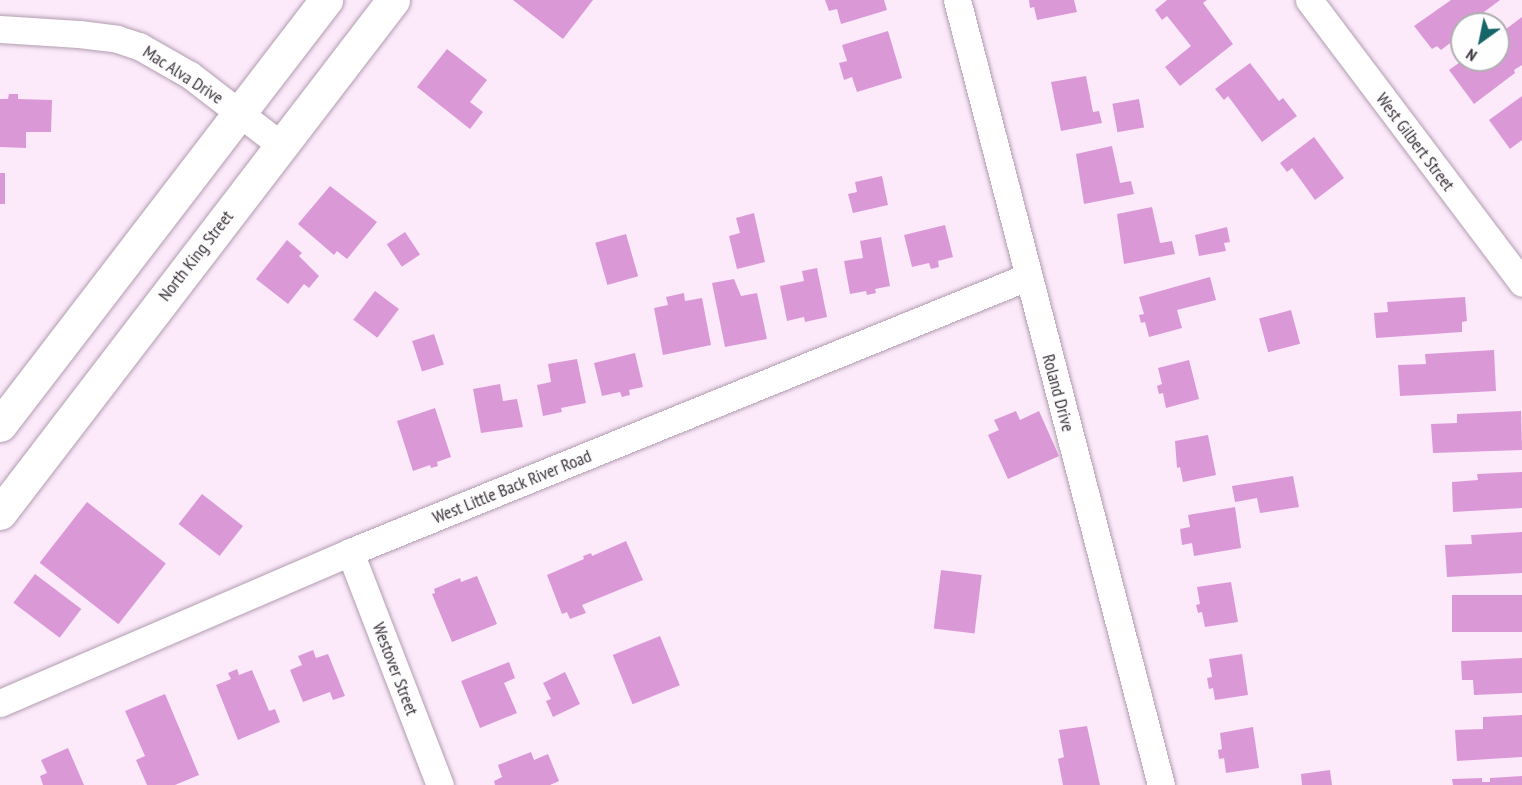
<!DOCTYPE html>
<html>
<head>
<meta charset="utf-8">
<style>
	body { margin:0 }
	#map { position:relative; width:1522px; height:785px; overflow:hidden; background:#fceafb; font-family:"PT Sans Narrow",sans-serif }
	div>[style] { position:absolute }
	.building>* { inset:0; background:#db98d7; transform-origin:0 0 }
	.roads { filter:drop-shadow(0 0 2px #b29db0) drop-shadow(0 0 2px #b29db0) }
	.minor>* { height:27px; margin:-13.5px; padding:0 13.5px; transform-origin:13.5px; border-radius:13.5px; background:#fff }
	.secondary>* { height:33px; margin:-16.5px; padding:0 16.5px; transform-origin:16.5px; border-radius:16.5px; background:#fff }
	span { translate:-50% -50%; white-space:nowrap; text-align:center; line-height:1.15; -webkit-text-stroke:5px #fefefe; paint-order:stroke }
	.street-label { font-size:18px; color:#3e363e }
	.north { position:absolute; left:1450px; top:12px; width:60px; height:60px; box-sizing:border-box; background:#fefefe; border:2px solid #b1aeb1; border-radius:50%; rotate:213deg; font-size:16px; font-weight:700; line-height:24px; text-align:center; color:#3e363e }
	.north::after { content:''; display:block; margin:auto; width:21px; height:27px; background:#156467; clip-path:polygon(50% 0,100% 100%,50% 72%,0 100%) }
</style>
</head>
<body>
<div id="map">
	<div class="building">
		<div style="clip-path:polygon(513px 0,593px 0,563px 39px)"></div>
		<div style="clip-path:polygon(825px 0,884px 0,887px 10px,841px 24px,837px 9px,829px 11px)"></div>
		<div style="clip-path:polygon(1029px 0,1074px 0,1077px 12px,1037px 20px,1034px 7px,1030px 8px)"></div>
		<div style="clip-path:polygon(1167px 0,1207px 0,1203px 3px,1233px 44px,1180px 86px,1165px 67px,1191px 46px,1167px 16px,1162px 20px,1155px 10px)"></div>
		<div style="clip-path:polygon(1451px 0,1500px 0,1484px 12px,1486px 15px,1475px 24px,1462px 24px,1462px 34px,1441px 50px,1437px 46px,1432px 49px,1414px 26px)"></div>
		<div style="clip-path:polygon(1522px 17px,1522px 65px,1514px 70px,1515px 73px,1474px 104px,1449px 70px,1463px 60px,1498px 60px,1498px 35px)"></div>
		<div style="clip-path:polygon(888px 31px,902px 78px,857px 92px,852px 77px,844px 80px,839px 63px,847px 61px,842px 45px)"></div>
		<div style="clip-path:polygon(447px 49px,487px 80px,470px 102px,483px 112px,470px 129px,417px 87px)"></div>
		<div style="clip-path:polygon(1250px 63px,1279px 101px,1283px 98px,1297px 116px,1262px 142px,1228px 96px,1224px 100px,1215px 89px)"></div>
		<div style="clip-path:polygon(1086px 76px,1093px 112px,1099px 111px,1102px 123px,1061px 131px,1051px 82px)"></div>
		<div style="clip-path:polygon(9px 94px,18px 94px,18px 99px,52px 100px,51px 132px,26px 132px,26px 148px,0 147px,0 99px,8px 99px)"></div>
		<div style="clip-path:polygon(1522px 96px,1522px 140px,1510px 149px,1489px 120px)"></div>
		<div style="left:1139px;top:99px;width:29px;height:27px;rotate:80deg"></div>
		<div style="clip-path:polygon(1314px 137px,1344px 178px,1315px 200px,1292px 168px,1287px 172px,1280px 163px)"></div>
		<div style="clip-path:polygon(1112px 146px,1120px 183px,1131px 181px,1134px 194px,1084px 204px,1076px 154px)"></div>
		<div style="left:0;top:173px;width:5px;height:31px"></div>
		<div style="clip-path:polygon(882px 176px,888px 205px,853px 213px,848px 194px,857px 192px,855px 182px)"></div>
		<div style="clip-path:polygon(330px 186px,377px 222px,347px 259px,337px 251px,334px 255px,298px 224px)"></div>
		<div style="clip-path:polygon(1152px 207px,1160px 243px,1172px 241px,1175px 254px,1124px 264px,1117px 214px)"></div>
		<div style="clip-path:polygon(754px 213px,765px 262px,737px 269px,729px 236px,740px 233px,736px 218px)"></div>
		<div style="clip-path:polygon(945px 225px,953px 257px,938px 261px,939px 267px,931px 269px,929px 263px,912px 267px,904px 235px)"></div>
		<div style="clip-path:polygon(1227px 227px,1230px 242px,1224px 243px,1226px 251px,1199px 256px,1195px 235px)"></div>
		<div style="left:405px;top:232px;width:27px;height:22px;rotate:56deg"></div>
		<div style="left:626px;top:234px;width:44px;height:32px;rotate:74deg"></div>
		<div style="clip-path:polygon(881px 237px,890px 286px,875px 289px,876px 293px,867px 295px,866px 291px,850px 294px,844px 261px,863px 258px,860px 241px)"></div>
		<div style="clip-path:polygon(287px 240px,302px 253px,299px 256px,319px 276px,309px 288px,304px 284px,288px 304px,256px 279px)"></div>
		<div style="clip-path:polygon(817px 268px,827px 317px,805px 322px,804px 317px,787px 321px,780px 286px,804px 281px,802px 271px)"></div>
		<div style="clip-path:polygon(1210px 277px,1216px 300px,1177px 310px,1182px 328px,1149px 337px,1145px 322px,1141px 323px,1139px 315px,1144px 314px,1139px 297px)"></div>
		<div style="clip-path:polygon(734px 279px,741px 296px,757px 293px,767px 339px,725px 347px,712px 283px)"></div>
		<div style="left:375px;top:291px;width:30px;height:36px;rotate:37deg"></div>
		<div style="clip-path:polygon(684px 293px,685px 301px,702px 298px,711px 345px,663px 355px,654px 308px,668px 305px,666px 297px)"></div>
		<div style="clip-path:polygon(1465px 297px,1467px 321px,1462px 322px,1462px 332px,1376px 338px,1374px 313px,1388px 312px,1387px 302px)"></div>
		<div style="left:1291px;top:310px;width:35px;height:33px;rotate:75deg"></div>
		<div style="left:434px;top:334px;width:32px;height:23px;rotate:72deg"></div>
		<div style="clip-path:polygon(1494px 350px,1496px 391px,1400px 396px,1398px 365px,1426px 364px,1425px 354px)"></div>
		<div style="clip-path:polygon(635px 353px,643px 387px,629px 390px,630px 395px,622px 397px,620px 392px,602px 396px,594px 363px)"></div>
		<div style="clip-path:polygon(577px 359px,586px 403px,561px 408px,562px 412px,543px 416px,537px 385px,551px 382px,548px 364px)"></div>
		<div style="clip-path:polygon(1189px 360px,1199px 399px,1166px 408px,1163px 393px,1159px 394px,1157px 386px,1162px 384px,1158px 368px)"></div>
		<div style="clip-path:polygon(500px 384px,503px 401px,517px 399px,523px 427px,481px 433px,473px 389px)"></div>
		<div style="clip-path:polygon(435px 408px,451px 457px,437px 462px,438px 466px,431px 468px,430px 465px,413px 471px,397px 421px)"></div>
		<div style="clip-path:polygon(1016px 411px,1020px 420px,1039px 411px,1059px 456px,1008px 479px,988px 435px,999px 430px,994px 420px)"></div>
		<div style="clip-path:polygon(1521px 411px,1522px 450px,1433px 453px,1431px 424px,1457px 423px,1457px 414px)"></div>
		<div style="clip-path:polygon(1208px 435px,1216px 475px,1183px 482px,1180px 467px,1177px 468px,1175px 441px)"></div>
		<div style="clip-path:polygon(1522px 472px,1522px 508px,1453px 512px,1452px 482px,1478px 480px,1477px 474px)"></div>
		<div style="clip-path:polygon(1293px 476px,1299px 507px,1260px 513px,1257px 498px,1235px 502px,1232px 486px)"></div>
		<div style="left:202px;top:494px;width:52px;height:38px;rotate:38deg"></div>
		<div style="left:87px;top:502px;width:100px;height:77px;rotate:38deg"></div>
		<div style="clip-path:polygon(1235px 507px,1241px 548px,1194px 556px,1192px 543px,1182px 545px,1180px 529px,1190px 527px,1188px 515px)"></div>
		<div style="clip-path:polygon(1522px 532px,1522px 573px,1447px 577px,1445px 545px,1472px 544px,1471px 535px)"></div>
		<div style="clip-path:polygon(626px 541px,643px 580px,582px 605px,586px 613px,570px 619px,567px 612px,562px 614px,547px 575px,584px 559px,583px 556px,591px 553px,592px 556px)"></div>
		<div style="left:941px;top:570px;width:41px;height:59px;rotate:7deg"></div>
		<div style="left:35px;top:574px;width:58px;height:36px;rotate:37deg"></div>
		<div style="clip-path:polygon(477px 576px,497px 624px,452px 642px,432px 594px,435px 593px,434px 589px,460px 578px,461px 582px)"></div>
		<div style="clip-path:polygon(1231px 582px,1238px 622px,1205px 627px,1202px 612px,1198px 613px,1196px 605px,1200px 604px,1197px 587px)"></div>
		<div style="left:1522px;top:595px;width:37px;height:70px;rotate:90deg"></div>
		<div style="left:660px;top:636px;width:53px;height:51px;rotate:68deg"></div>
		<div style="clip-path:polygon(313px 650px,316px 658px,328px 654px,345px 696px,333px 700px,330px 692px,303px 702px,290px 670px,302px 665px,298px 656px)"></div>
		<div style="clip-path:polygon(1242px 654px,1248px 695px,1215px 700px,1213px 688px,1209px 689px,1207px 678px,1212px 677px,1209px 659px)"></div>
		<div style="clip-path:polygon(1522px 658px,1522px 693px,1474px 695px,1473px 680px,1462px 680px,1461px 661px)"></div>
		<div style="clip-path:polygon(509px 662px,515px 678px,504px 683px,517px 713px,480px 728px,461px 681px)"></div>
		<div style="clip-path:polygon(237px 669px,239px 675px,252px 670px,269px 711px,275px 709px,280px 722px,238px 740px,216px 685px,231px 679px,228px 673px)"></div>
		<div style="clip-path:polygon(565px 672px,580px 704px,553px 717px,546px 701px,551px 699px,543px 683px)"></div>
		<div style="clip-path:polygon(165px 694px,199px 775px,175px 785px,147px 785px,136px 760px,145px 756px,125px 711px)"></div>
		<div style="clip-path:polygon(1522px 715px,1522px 757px,1457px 761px,1455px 730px,1483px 729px,1483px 717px)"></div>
		<div style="clip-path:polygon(1087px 726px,1100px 785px,1063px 785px,1058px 759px,1064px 757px,1059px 730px)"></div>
		<div style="clip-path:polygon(1253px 727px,1259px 768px,1226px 773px,1224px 758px,1219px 759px,1218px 750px,1222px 749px,1220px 733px)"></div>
		<div style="clip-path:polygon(68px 748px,84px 785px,43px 785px,40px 776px,47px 773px,41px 760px)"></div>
		<div style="clip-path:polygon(531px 752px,534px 760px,548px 754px,559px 781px,550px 785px,495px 785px,494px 781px,502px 777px,498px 765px)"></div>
		<div style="clip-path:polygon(1330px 770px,1332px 785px,1302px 785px,1301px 774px)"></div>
		<div style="clip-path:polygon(1522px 776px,1522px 785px,1453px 785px,1452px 779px,1482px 778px,1482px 782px,1490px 782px,1490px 778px)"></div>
	</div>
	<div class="roads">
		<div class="minor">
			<div style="left:957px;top:0;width:811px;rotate:75.43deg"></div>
			<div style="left:1309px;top:0;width:354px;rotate:53deg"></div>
			<div style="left:0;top:29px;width:79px;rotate:3.6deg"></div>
			<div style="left:79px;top:34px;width:38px;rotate:7deg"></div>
			<div style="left:117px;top:39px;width:23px;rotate:18deg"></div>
			<div style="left:139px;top:46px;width:59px;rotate:29.6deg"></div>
			<div style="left:190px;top:75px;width:116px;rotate:37.7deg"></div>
			<div style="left:350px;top:552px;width:250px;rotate:68.9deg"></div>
			<div style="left:0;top:703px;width:381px;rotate:-23.3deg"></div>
			<div style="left:350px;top:552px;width:731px;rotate:-22.11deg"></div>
		</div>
		<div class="secondary">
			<div style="left:0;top:425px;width:536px;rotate:-52.51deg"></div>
			<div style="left:0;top:513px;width:646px;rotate:-52.54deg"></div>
		</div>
	</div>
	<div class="street-label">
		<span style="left:183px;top:75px;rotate:33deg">Mac Alva Drive</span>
		<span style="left:1415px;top:142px;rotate:53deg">West Gilbert Street</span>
		<span style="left:196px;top:256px;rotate:-52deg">North King Street</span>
		<span style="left:1058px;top:393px;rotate:75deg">Roland Drive</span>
		<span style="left:512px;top:487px;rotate:-22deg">West Little Back River Road</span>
		<span style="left:395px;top:669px;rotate:69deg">Westover Street</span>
	</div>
	<div class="north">N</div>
</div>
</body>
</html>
